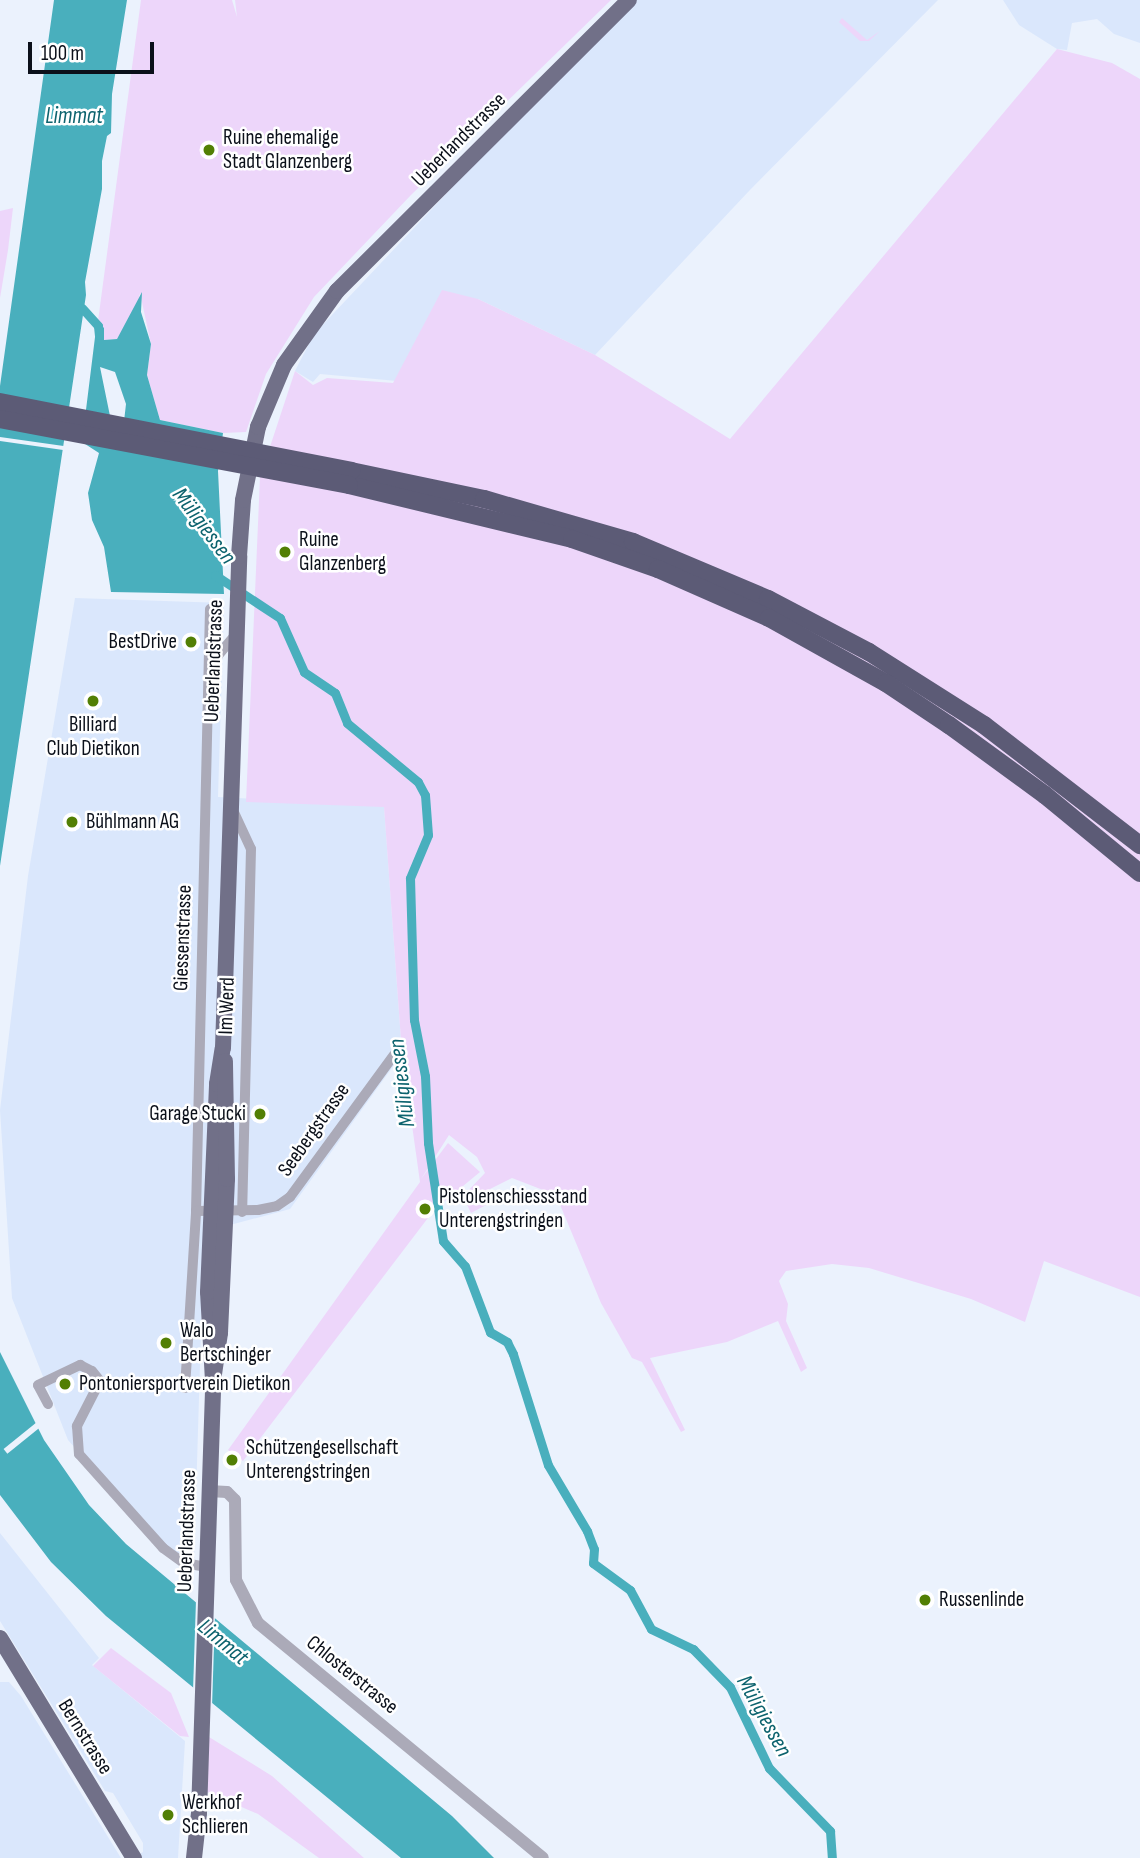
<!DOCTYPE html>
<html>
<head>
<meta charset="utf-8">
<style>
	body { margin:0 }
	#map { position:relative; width:1140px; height:1858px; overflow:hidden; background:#ebf2fd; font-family:"Sofia Sans Condensed",sans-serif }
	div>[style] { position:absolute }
	.built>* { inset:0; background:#dae7fc }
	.green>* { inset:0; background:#edd6fa }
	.water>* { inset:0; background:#49afbd }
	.pier>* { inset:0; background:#ebf2fd; transform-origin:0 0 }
	.canal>* { height:9px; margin:-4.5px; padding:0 4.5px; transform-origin:4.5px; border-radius:4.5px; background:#49afbd }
	.minor>* { height:10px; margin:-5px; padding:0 5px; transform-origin:5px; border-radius:5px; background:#abaab8 }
	.tertiary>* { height:12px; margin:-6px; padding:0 6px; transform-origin:6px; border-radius:6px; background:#abaab8 }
	.primary>* { height:16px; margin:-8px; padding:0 8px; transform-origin:8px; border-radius:8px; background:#717088 }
	.motorway>* { height:18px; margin:-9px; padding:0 9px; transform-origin:9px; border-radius:9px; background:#5c5b76 }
	.motorway-bridge>* { height:18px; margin:-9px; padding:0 9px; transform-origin:9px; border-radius:9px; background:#5c5b76 }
	.dots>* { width:19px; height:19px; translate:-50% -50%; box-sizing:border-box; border:4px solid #fff; border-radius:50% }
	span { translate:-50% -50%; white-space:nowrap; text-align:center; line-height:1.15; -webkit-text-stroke:5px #fff; paint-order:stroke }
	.poi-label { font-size:21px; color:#0b101a }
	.left { translate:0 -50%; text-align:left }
	.right { translate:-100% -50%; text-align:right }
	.street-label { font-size:21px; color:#0b101a }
	.water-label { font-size:23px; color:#0d636e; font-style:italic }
	.scale { position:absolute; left:28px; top:42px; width:126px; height:32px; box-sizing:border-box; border:4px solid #0b101a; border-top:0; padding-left:9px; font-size:21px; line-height:24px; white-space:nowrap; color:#0b101a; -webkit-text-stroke:5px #fff; paint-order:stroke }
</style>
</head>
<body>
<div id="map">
	<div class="built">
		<div style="clip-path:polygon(629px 0,938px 0,749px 191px,595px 355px,478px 299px,397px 381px,320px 374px,313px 382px,295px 371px,314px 334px)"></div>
		<div style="clip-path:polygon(1003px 0,1140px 0,1140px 43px,1114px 34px,1097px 19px,1072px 23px,1067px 50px,1057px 49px,1019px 25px)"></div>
		<div style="clip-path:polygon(75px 598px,224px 603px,218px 797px,384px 806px,402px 1054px,290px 1209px,204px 1232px,194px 1563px,165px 1549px,68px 1440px,12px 1298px,0 1110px,28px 876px)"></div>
		<div style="clip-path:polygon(0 1533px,99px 1658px,92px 1665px,185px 1741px,178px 1858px,133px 1858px,143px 1852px,143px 1843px,113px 1793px,105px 1791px,0 1621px)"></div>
		<div style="clip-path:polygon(0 1682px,9px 1682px,21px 1696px,121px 1858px,0 1858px)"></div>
	</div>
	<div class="green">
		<div style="clip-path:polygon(141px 0,232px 0,237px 17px,235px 0,611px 0,411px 195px,314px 297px,266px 374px,246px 432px,223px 433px,160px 420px,147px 375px,151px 344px,140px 293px,137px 308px,117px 339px,104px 340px,101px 322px,98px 321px)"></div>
		<div style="clip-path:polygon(842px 18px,867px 40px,880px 31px,869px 41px,860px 41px,839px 22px)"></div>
		<div style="clip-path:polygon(1057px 49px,1112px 63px,1140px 79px,1140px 1297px,1044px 1261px,1025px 1322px,971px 1299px,869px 1268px,832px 1264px,786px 1271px,779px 1281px,788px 1304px,786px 1321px,807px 1368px,801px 1372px,778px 1321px,727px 1342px,650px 1358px,685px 1430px,681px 1432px,642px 1362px,632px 1358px,601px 1303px,556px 1195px,512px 1178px,488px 1190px,486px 1205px,471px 1213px,463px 1196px,485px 1173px,477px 1157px,449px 1135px,421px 1179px,448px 1143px,480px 1172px,434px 1210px,243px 1461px,228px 1450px,420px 1182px,402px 1054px,384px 807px,246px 802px,260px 477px,295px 371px,313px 385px,327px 378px,393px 383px,442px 290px,478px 299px,595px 355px,730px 439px)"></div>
		<div style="clip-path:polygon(13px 208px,8px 250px,0 298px,0 211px)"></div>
		<div style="clip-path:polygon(111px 1648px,171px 1693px,189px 1737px,180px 1736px,93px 1666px)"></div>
		<div style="clip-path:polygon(209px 1737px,272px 1776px,364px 1858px,319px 1858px,258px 1814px,207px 1792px)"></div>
	</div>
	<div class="water">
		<div style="clip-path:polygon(54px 0,127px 0,112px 94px,111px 133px,107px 136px,102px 161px,102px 189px,85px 282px,86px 295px,0 866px,0 386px)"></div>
		<div style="clip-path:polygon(evenodd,142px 292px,141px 312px,151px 344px,147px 375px,160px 420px,223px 433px,218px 471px,224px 594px,111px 592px,104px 547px,92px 520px,88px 493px,99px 453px,82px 442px,97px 321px,104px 328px,104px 340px,117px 339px,142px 292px,100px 367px,115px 372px,126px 404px,123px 430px,110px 416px,100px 367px)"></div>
		<div style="clip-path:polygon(0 1352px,44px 1440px,89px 1505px,126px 1544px,452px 1816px,494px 1858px,401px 1858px,106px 1616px,51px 1562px,0 1495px)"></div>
	</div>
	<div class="pier">
		<div style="left:0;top:437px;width:66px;height:4px;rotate:8deg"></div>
		<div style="left:37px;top:1422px;width:6px;height:43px;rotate:51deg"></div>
		<div style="clip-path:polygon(196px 1600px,215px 1616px,212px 1707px,193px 1691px)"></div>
	</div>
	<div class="canal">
		<div style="left:82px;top:308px;width:24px;rotate:48deg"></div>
		<div style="left:98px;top:326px;width:9px;rotate:84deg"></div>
		<div style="left:215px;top:575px;width:78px;rotate:33.5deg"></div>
		<div style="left:280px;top:618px;width:59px;rotate:66deg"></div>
		<div style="left:304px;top:672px;width:37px;rotate:34deg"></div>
		<div style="left:335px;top:693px;width:32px;rotate:68deg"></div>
		<div style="left:347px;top:723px;width:92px;rotate:39.7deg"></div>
		<div style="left:418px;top:782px;width:15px;rotate:62deg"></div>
		<div style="left:425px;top:795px;width:40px;rotate:85.7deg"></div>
		<div style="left:428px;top:835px;width:47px;rotate:112.7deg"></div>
		<div style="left:410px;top:878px;width:142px;rotate:88.4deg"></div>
		<div style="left:414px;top:1020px;width:57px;rotate:78.9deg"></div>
		<div style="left:425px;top:1076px;width:67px;rotate:87.4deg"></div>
		<div style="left:428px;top:1143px;width:99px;rotate:81.3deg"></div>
		<div style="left:443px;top:1241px;width:33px;rotate:49deg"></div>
		<div style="left:465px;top:1266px;width:71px;rotate:69.3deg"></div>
		<div style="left:490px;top:1332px;width:20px;rotate:30deg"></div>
		<div style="left:507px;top:1342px;width:13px;rotate:63deg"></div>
		<div style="left:513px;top:1354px;width:116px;rotate:72.5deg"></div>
		<div style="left:548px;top:1465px;width:77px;rotate:59.4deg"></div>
		<div style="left:587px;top:1531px;width:19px;rotate:69deg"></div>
		<div style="left:594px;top:1549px;width:14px;rotate:94deg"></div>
		<div style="left:593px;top:1563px;width:46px;rotate:36.1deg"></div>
		<div style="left:630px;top:1590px;width:44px;rotate:61.7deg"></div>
		<div style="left:651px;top:1629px;width:47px;rotate:25.5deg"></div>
		<div style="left:693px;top:1649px;width:53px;rotate:45.8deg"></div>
		<div style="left:730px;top:1687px;width:90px;rotate:64.3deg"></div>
		<div style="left:769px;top:1768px;width:88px;rotate:45.9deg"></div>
		<div style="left:830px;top:1831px;width:27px;rotate:86deg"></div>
	</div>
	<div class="minor">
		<div style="left:210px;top:609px;width:602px;rotate:91.33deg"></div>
		<div style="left:196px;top:1211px;width:62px;rotate:-0.9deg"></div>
		<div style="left:258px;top:1210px;width:19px;rotate:-12deg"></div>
		<div style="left:277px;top:1206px;width:16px;rotate:-35deg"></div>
		<div style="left:290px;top:1197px;width:176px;rotate:-53.8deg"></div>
		<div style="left:210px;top:665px;width:38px;rotate:-50deg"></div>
		<div style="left:232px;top:808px;width:45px;rotate:65.1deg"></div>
		<div style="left:251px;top:849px;width:363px;rotate:91.4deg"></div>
		<div style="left:185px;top:1388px;width:177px;rotate:-86.4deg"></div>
		<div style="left:48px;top:1404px;width:21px;rotate:-118deg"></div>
		<div style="left:38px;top:1385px;width:47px;rotate:-25.5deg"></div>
		<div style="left:80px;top:1365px;width:13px;rotate:27deg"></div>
		<div style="left:92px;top:1371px;width:13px;rotate:51deg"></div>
		<div style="left:100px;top:1381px;width:51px;rotate:117.1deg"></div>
		<div style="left:77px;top:1426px;width:28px;rotate:86deg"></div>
		<div style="left:79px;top:1454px;width:126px;rotate:48.2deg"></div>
		<div style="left:163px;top:1548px;width:26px;rotate:36deg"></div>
		<div style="left:184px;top:1563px;width:23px;rotate:10deg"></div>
	</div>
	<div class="tertiary">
		<div style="left:209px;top:1491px;width:18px;rotate:3deg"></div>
		<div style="left:227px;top:1492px;width:11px;rotate:45deg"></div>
		<div style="left:235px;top:1500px;width:80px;rotate:89.3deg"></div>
		<div style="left:236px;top:1580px;width:48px;rotate:62.9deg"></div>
		<div style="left:258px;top:1623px;width:369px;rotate:39.5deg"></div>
	</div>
	<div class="primary">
		<div style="left:213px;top:1381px;width:89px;rotate:-93.2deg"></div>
		<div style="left:208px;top:1292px;width:208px;rotate:-87.5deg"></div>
		<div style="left:217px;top:1084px;width:36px;rotate:-81deg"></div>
		<div style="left:223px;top:1048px;width:492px;rotate:-88.1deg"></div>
		<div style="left:239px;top:556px;width:56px;rotate:-85.9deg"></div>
		<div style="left:243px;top:500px;width:75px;rotate:-78.4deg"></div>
		<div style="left:258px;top:427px;width:67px;rotate:-67.2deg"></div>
		<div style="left:284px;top:365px;width:91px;rotate:-54.4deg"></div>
		<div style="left:337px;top:291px;width:412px;rotate:-44.9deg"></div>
		<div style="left:0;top:1638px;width:258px;rotate:58.7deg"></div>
		<div style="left:194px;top:1858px;width:45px;rotate:-83.7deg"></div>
		<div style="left:199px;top:1813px;width:432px;rotate:-88.1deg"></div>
		<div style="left:213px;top:1381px;width:49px;rotate:-81.7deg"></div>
		<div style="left:220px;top:1333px;width:154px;rotate:-87.4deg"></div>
		<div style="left:227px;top:1179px;width:118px;rotate:-91deg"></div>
	</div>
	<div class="motorway">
		<div style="left:351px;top:471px;width:136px;rotate:11.9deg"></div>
		<div style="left:484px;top:499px;width:155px;rotate:16.1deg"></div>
		<div style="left:633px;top:542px;width:147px;rotate:22.9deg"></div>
		<div style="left:768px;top:599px;width:114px;rotate:27.7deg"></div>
		<div style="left:869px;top:652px;width:136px;rotate:32.4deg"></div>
		<div style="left:984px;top:725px;width:197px;rotate:37.6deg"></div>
		<div style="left:349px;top:485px;width:229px;rotate:13.6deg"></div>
		<div style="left:572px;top:539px;width:91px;rotate:19.2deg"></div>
		<div style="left:658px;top:569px;width:121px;rotate:23.8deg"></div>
		<div style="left:769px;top:618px;width:134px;rotate:29.1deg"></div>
		<div style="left:886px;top:683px;width:76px;rotate:33.7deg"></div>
		<div style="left:949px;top:725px;width:119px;rotate:36.1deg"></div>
		<div style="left:1045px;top:795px;width:123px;rotate:39.4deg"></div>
	</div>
	<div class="motorway-bridge">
		<div style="left:0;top:402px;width:358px;rotate:11.1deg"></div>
		<div style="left:0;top:419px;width:355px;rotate:10.7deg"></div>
	</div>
	<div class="dots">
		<div style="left:209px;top:150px;background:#527f04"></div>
		<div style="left:285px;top:552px;background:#527f04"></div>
		<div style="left:191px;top:642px;background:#527f04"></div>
		<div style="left:93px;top:701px;background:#527f04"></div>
		<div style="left:72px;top:822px;background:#527f04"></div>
		<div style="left:260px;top:1114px;background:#527f04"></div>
		<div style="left:425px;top:1209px;background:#527f04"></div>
		<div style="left:166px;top:1343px;background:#527f04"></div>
		<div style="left:65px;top:1384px;background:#527f04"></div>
		<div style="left:232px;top:1460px;background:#527f04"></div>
		<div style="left:925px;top:1600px;background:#527f04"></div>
		<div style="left:168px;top:1815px;background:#527f04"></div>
	</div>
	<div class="poi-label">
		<span class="left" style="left:223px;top:150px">Ruine ehemalige<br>Stadt Glanzenberg</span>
		<span class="left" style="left:299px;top:552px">Ruine<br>Glanzenberg</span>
		<span class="right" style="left:177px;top:642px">BestDrive</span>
		<span style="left:93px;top:737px">Billiard<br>Club Dietikon</span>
		<span class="left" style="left:86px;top:822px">Bühlmann AG</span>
		<span class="right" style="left:246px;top:1114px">Garage Stucki</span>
		<span class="left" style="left:439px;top:1209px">Pistolenschiessstand<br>Unterengstringen</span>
		<span class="left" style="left:180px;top:1343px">Walo<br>Bertschinger</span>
		<span class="left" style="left:79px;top:1384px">Pontoniersportverein Dietikon</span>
		<span class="left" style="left:246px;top:1460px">Schützengesellschaft<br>Unterengstringen</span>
		<span class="left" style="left:939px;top:1600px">Russenlinde</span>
		<span class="left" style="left:182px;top:1815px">Werkhof<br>Schlieren</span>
	</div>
	<div class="street-label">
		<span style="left:459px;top:140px;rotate:-45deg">Ueberlandstrasse</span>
		<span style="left:214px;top:661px;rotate:-88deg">Ueberlandstrasse</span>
		<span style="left:183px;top:938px;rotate:-88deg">Giessenstrasse</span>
		<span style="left:227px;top:1006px;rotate:-88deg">Im Werd</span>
		<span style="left:314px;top:1130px;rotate:-55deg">Seebergstrasse</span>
		<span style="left:187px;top:1531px;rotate:-88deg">Ueberlandstrasse</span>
		<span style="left:352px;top:1675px;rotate:39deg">Chlosterstrasse</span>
		<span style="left:85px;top:1737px;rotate:58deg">Bernstrasse</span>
	</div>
	<div class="water-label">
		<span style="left:74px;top:116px">Limmat</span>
		<span style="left:204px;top:526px;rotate:53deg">Müligiessen</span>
		<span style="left:402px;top:1083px;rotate:-97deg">Müligiessen</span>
		<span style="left:223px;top:1642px;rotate:40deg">Limmat</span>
		<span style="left:764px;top:1716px;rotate:61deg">Müligiessen</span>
	</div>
	<div class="scale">100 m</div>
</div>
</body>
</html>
